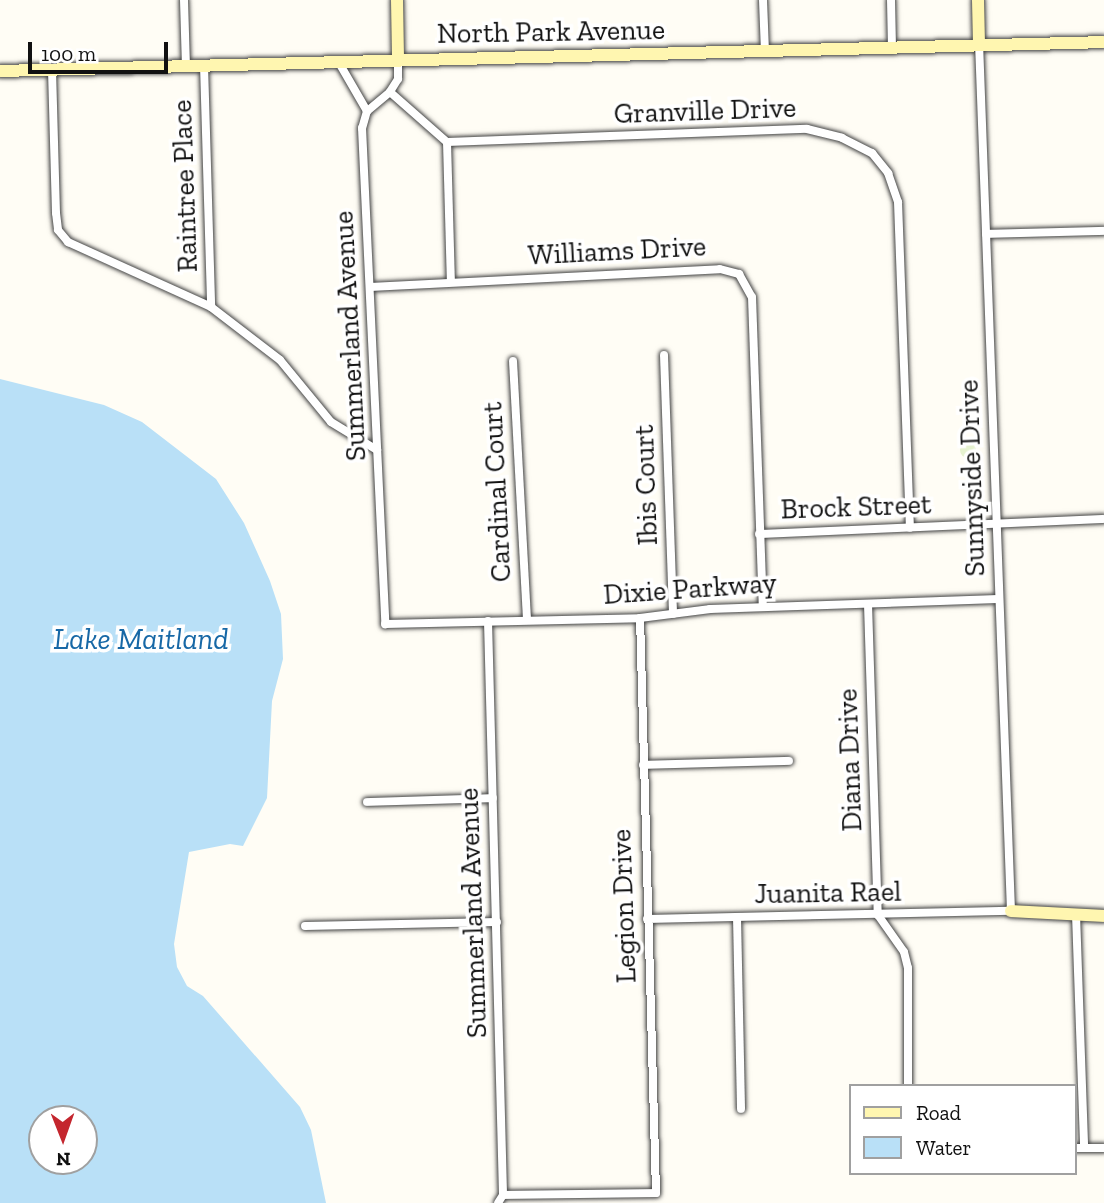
<!DOCTYPE html>
<html>
<head>
<meta charset="utf-8">
<style>
	body { margin:0 }
	#map { position:relative; width:1104px; height:1203px; overflow:hidden; background:#fffdf5; font-family:"Zilla Slab",serif }
	div>[style] { position:absolute }
	.pitch>* { inset:0; background:#e6f2cf }
	.round { border-radius:50% }
	.water>* { inset:0; background:#b9e0f7 }
	.roads { filter:drop-shadow(0 0 2px #444) drop-shadow(0 0 2px #444) }
	.street>* { height:8px; margin:-4px; padding:0 4px; transform-origin:4px; border-radius:4px; background:#fff }
	.secondary>* { height:12px; margin:-6px; padding:0 6px; transform-origin:6px; border-radius:6px; background:#fff6b0 }
	span { translate:-50% -50%; white-space:nowrap; text-align:center; line-height:1.15; -webkit-text-stroke:7px #fff; paint-order:stroke }
	.street-label { font-size:28px; color:#111 }
	.water-label { font-size:30px; color:#1768a6; font-style:italic }
	.legend { position:absolute; left:849px; top:1084px; width:228px; height:91px; box-sizing:border-box; background:#fff; border:2px solid #a0a0a0; margin:0; padding:9px 12px; list-style:none; font-size:21px; color:#111 }
	.legend li { display:flex; align-items:center; gap:14px; height:35px }
	.legend b { width:35px; border:2px solid #a0a0a0 }
	.north { position:absolute; left:28px; top:1105px; width:70px; height:70px; box-sizing:border-box; background:#fff; border:2px solid #a0a0a0; border-radius:50%; rotate:179deg; font-size:19px; font-weight:700; line-height:28px; text-align:center; color:#111 }
	.north::after { content:''; display:block; margin:auto; width:24px; height:32px; background:#c4262e; clip-path:polygon(50% 0,100% 100%,50% 72%,0 100%) }
	.scale { position:absolute; left:28px; top:42px; width:140px; height:32px; box-sizing:border-box; border:4px solid #111; border-top:0; padding-left:9px; font-size:21px; line-height:24px; white-space:nowrap; color:#111; -webkit-text-stroke:5px #fff; paint-order:stroke }
</style>
</head>
<body>
<div id="map">
	<div class="pitch">
		<div class="round" style="left:960px;top:442px;width:16px;height:16px"></div>
	</div>
	<div class="water">
		<div style="clip-path:polygon(evenodd,0 379px,104px 405px,142px 422px,216px 479px,244px 523px,270px 581px,281px 614px,283px 659px,272px 701px,267px 798px,243px 846px,230px 844px,189px 852px,174px 944px,177px 967px,187px 986px,203px 996px,300px 1107px,311px 1130px,326px 1203px,0 1203px,0 379px,42px 1119px,84px 1119px,84px 1161px,42px 1161px,42px 1119px)"></div>
	</div>
	<div class="roads">
		<div class="street">
			<div style="left:184px;top:0;width:66px;rotate:88.3deg"></div>
			<div style="left:763px;top:0;width:51px;rotate:87.8deg"></div>
			<div style="left:891px;top:0;width:47px;rotate:88.8deg"></div>
			<div style="left:398px;top:60px;width:19px;rotate:90deg"></div>
			<div style="left:398px;top:79px;width:15px;rotate:122deg"></div>
			<div style="left:390px;top:92px;width:30px;rotate:140deg"></div>
			<div style="left:367px;top:111px;width:18px;rotate:106deg"></div>
			<div style="left:362px;top:128px;width:497px;rotate:87.3deg"></div>
			<div style="left:385px;top:624px;width:255px;rotate:-1.3deg"></div>
			<div style="left:640px;top:618px;width:71px;rotate:-7.3deg"></div>
			<div style="left:710px;top:609px;width:288px;rotate:-2deg"></div>
			<div style="left:338px;top:61px;width:58px;rotate:59.9deg"></div>
			<div style="left:204px;top:65px;width:242px;rotate:88.3deg"></div>
			<div style="left:52px;top:70px;width:143px;rotate:88.4deg"></div>
			<div style="left:56px;top:213px;width:17px;rotate:83deg"></div>
			<div style="left:58px;top:230px;width:16px;rotate:50deg"></div>
			<div style="left:68px;top:242px;width:157px;rotate:24.4deg"></div>
			<div style="left:211px;top:307px;width:87px;rotate:37.5deg"></div>
			<div style="left:280px;top:360px;width:80px;rotate:50.6deg"></div>
			<div style="left:331px;top:422px;width:54px;rotate:31.3deg"></div>
			<div style="left:390px;top:92px;width:76px;rotate:41.3deg"></div>
			<div style="left:447px;top:142px;width:140px;rotate:88.4deg"></div>
			<div style="left:447px;top:142px;width:360px;rotate:-2.1deg"></div>
			<div style="left:807px;top:129px;width:36px;rotate:14deg"></div>
			<div style="left:842px;top:138px;width:34px;rotate:27deg"></div>
			<div style="left:872px;top:153px;width:26px;rotate:51deg"></div>
			<div style="left:888px;top:173px;width:31px;rotate:71deg"></div>
			<div style="left:898px;top:202px;width:326px;rotate:87.9deg"></div>
			<div style="left:986px;top:234px;width:118px;rotate:-1.5deg"></div>
			<div style="left:370px;top:287px;width:350px;rotate:-2.9deg"></div>
			<div style="left:720px;top:269px;width:20px;rotate:15deg"></div>
			<div style="left:739px;top:274px;width:26px;rotate:61deg"></div>
			<div style="left:752px;top:297px;width:309px;rotate:88deg"></div>
			<div style="left:664px;top:355px;width:259px;rotate:88deg"></div>
			<div style="left:513px;top:361px;width:259px;rotate:86.9deg"></div>
			<div style="left:759px;top:534px;width:345px;rotate:-2.5deg"></div>
			<div style="left:868px;top:604px;width:311px;rotate:88.2deg"></div>
			<div style="left:878px;top:915px;width:45px;rotate:54.9deg"></div>
			<div style="left:904px;top:952px;width:16px;rotate:76deg"></div>
			<div style="left:908px;top:968px;width:118px;rotate:90deg"></div>
			<div style="left:488px;top:621px;width:574px;rotate:88.5deg"></div>
			<div style="left:503px;top:1195px;width:9px;rotate:122deg"></div>
			<div style="left:643px;top:765px;width:146px;rotate:-1.6deg"></div>
			<div style="left:367px;top:802px;width:126px;rotate:-1.8deg"></div>
			<div style="left:1076px;top:914px;width:234px;rotate:88deg"></div>
			<div style="left:737px;top:917px;width:192px;rotate:88.8deg"></div>
			<div style="left:647px;top:919px;width:364px;rotate:-1.3deg"></div>
			<div style="left:1011px;top:911px;width:868px;rotate:-92.11deg"></div>
			<div style="left:305px;top:926px;width:192px;rotate:-1.2deg"></div>
			<div style="left:1074px;top:1148px;width:30px"></div>
			<div style="left:503px;top:1195px;width:153px;rotate:-0.7deg"></div>
			<div style="left:656px;top:1193px;width:575px;rotate:-91.59deg"></div>
		</div>
		<div class="secondary">
			<div style="left:397px;top:0;width:60px;rotate:89deg"></div>
			<div style="left:978px;top:0;width:44px;rotate:88.7deg"></div>
			<div style="left:0;top:71px;width:1104px;rotate:-1.5deg"></div>
			<div style="left:1011px;top:911px;width:93px;rotate:3.1deg"></div>
		</div>
	</div>
	<div class="street-label">
		<span style="left:551px;top:32px;rotate:-1deg">North Park Avenue</span>
		<span style="left:705px;top:111px;rotate:-2deg">Granville Drive</span>
		<span style="left:185px;top:186px;rotate:-92deg">Raintree Place</span>
		<span style="left:617px;top:251px;rotate:-3deg">Williams Drive</span>
		<span style="left:350px;top:336px;rotate:-93deg">Summerland Avenue</span>
		<span style="left:972px;top:478px;rotate:-92deg">Sunnyside Drive</span>
		<span style="left:646px;top:485px;rotate:-92deg">Ibis Court</span>
		<span style="left:497px;top:492px;rotate:-93deg">Cardinal Court</span>
		<span style="left:856px;top:507px;rotate:-2deg">Brock Street</span>
		<span style="left:690px;top:589px;rotate:-4deg">Dixie Parkway</span>
		<span style="left:850px;top:760px;rotate:-92deg">Diana Drive</span>
		<span style="left:828px;top:893px;rotate:-1deg">Juanita Rael</span>
		<span style="left:624px;top:906px;rotate:-92deg">Legion Drive</span>
		<span style="left:473px;top:913px;rotate:-92deg">Summerland Avenue</span>
	</div>
	<div class="water-label">
		<span style="left:141px;top:639px">Lake Maitland</span>
	</div>
	<ul class="legend">
	<li><b style="height:9px;background:#fff6b0"></b>Road</li>
	<li><b style="height:19px;background:#b9e0f7"></b>Water</li>
	</ul>
	<div class="north">N</div>
	<div class="scale">100 m</div>
</div>
</body>
</html>
